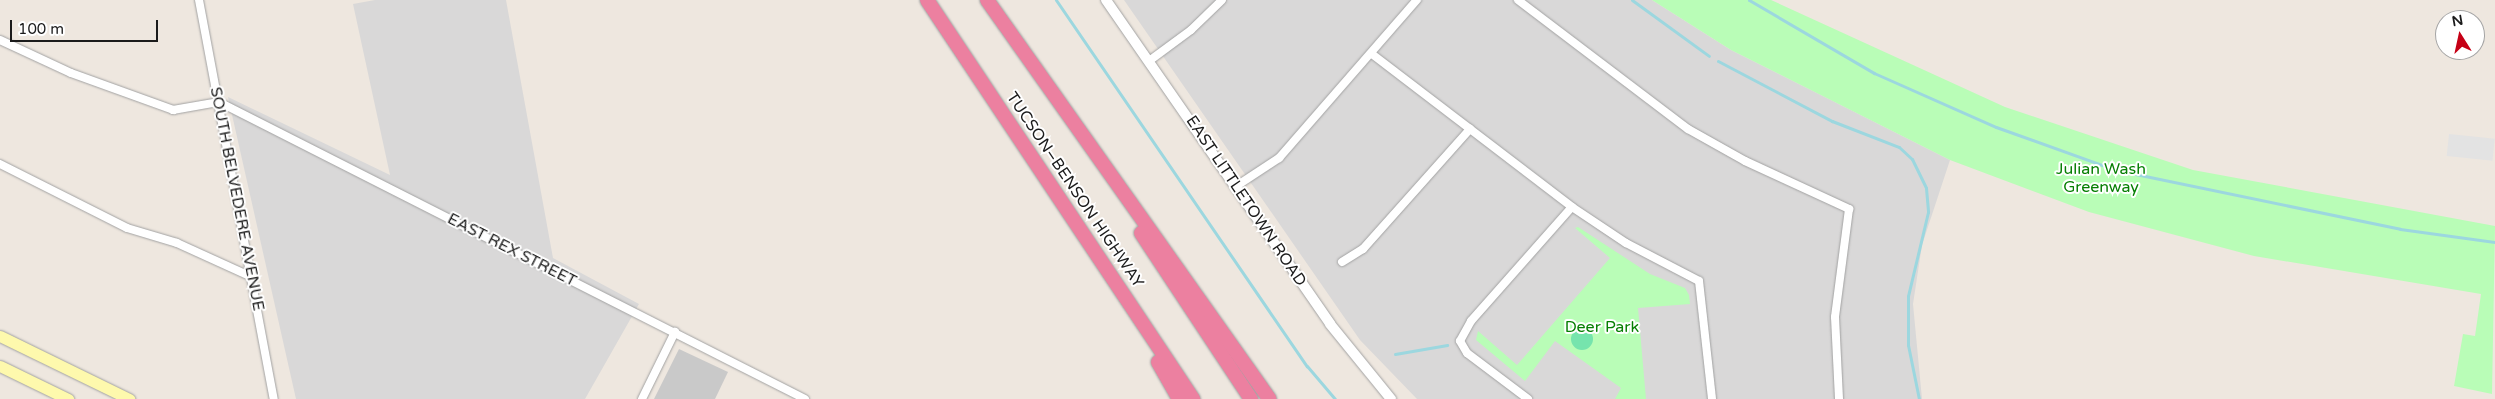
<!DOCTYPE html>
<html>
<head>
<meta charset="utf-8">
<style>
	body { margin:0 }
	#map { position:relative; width:2495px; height:399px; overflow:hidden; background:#eee7df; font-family:"Varela Round",sans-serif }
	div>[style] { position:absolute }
	.residential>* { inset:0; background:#d9d8d8 }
	.religious>* { inset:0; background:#c9c9c9 }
	.park>* { inset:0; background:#b9fdb7 }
	.pitch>* { inset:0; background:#76e4ad }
	.round { border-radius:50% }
	.parking>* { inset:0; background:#e3e3e3; transform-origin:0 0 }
	.stream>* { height:3px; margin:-1.5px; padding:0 1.5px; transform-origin:1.5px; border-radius:1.5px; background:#9cd7df }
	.roads { filter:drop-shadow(0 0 1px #a2a2a2) drop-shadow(0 0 1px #a2a2a2) }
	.minor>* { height:8px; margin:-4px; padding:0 4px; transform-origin:4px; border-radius:4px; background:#fff }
	.tertiary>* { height:10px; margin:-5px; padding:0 5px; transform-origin:5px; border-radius:5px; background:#fff }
	.secondary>* { height:11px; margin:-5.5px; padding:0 5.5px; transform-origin:5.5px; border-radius:5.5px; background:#fef9ad }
	.motorway>* { height:14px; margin:-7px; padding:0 7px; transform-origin:7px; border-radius:7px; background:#ec80a0 }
	span { translate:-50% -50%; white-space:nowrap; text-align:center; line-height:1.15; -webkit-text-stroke:4px #fff; paint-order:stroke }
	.park-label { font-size:16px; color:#067f03 }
	.street-label { font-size:16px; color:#1b1b1b }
	.north { position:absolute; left:2435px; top:10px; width:50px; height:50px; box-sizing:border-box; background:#fff; border:1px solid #a4a4a4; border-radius:50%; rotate:350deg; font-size:14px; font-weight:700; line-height:20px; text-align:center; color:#1b1b1b }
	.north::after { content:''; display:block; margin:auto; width:18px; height:22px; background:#c60016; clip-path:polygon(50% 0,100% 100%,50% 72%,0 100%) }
	.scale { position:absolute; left:10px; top:20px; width:148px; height:22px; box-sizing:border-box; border:2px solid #1b1b1b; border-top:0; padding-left:6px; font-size:15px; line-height:18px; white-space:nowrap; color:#1b1b1b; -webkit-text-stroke:4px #fff; paint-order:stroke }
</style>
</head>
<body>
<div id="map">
	<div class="residential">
		<div style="clip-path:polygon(375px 0,506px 0,553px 258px,639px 304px,585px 399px,296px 399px,228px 97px,390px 175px,353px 4px)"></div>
		<div style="clip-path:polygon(1124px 0,1652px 0,1731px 50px,1950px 160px,1922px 245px,1913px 304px,1922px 399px,1417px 399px,1360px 340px)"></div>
	</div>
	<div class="religious">
		<div style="clip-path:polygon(679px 349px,728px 372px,715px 399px,654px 399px)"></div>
	</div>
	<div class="park">
		<div style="clip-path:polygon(1652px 0,1771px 0,2005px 107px,2193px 170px,2495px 226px,2492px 394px,2454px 386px,2463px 334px,2475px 336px,2481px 294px,2254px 256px,2089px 212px,1950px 160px,1731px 50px)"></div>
		<div style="clip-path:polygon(1578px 227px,1650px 274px,1685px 288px,1689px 295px,1690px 304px,1638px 308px,1646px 399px,1615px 399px,1621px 388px,1555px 341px,1525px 381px,1476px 340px,1478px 331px,1517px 365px,1610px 258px,1575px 228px)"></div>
	</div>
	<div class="pitch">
		<div class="round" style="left:1571px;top:328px;width:22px;height:22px"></div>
	</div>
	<div class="parking">
		<div style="left:2449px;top:134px;width:46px;height:22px;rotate:6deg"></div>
	</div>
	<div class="stream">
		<div style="left:1056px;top:0;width:444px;rotate:55.6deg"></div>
		<div style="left:1307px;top:366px;width:43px;rotate:49.7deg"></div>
		<div style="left:1632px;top:0;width:95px;rotate:36deg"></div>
		<div style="left:1749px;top:0;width:145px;rotate:30.3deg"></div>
		<div style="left:1874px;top:73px;width:133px;rotate:23.9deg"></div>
		<div style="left:1996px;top:127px;width:127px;rotate:19.7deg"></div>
		<div style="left:2116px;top:170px;width:290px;rotate:11.7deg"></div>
		<div style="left:2400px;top:229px;width:96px;rotate:7.8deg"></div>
		<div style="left:1718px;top:61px;width:129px;rotate:27.8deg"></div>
		<div style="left:1832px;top:121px;width:72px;rotate:21.2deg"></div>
		<div style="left:1899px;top:147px;width:18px;rotate:43deg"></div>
		<div style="left:1912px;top:159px;width:32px;rotate:64deg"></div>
		<div style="left:1926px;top:188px;width:24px;rotate:85deg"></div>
		<div style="left:1928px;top:212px;width:86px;rotate:103.4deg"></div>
		<div style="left:1908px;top:296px;width:49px;rotate:90deg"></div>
		<div style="left:1908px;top:345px;width:55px;rotate:78.5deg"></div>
		<div style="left:1395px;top:354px;width:53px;rotate:-9.8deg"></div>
	</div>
	<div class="roads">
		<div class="minor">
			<div style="left:199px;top:0;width:406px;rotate:79.4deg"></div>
			<div style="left:1518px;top:0;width:213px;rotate:37.2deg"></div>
			<div style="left:1688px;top:129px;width:65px;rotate:29.3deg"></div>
			<div style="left:1745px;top:161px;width:115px;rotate:24.8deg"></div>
			<div style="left:1849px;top:209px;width:109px;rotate:97.4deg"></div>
			<div style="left:1835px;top:317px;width:82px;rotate:87.2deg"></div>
			<div style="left:0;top:40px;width:78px;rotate:24.9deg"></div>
			<div style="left:71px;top:73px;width:109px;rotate:19.9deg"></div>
			<div style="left:173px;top:110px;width:47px;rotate:-9.9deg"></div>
			<div style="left:219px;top:102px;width:657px;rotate:26.88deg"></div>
			<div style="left:1372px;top:54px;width:252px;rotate:37.4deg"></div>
			<div style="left:1572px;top:207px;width:65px;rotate:33.7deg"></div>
			<div style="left:1626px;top:243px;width:82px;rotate:27.5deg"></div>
			<div style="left:1699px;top:281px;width:119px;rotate:83.7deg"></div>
			<div style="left:1149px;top:61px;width:52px;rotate:-36.4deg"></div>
			<div style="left:1191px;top:30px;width:43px;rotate:-44.1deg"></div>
			<div style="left:0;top:164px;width:142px;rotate:26.7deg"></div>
			<div style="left:127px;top:228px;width:52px;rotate:16.7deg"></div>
			<div style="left:177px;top:243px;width:82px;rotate:24.4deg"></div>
			<div style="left:1235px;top:187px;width:53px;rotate:-33.4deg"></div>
			<div style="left:1279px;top:158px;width:210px;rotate:-48.9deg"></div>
			<div style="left:1342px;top:262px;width:25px;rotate:-32deg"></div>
			<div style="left:1363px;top:249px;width:161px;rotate:-48.3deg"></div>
			<div style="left:642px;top:399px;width:75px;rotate:-63.8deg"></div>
			<div style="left:1528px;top:399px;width:76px;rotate:-143deg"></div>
			<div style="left:1467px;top:353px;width:14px;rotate:-120deg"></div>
			<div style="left:1460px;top:341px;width:23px;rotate:-61deg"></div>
			<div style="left:1471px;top:321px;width:152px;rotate:-48.5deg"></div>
		</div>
		<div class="tertiary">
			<div style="left:1106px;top:0;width:394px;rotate:55.3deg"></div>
			<div style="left:1330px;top:324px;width:97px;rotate:50.9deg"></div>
		</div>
		<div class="secondary">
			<div style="left:0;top:336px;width:144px;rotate:26deg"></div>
			<div style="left:0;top:366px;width:76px;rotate:25.9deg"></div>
		</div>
		<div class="motorway">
			<div style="left:927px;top:0;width:480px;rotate:56.3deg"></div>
			<div style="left:987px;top:0;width:489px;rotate:54.7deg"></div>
			<div style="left:1141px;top:233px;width:199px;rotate:56.5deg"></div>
			<div style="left:1158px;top:362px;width:43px;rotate:60.4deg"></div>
		</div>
	</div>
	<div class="park-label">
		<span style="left:2101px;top:178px">Julian Wash<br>Greenway</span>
		<span style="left:1602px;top:327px">Deer Park</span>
	</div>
	<div class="street-label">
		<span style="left:1075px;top:190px;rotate:56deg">TUCSON–BENSON HIGHWAY</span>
		<span style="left:237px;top:199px;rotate:79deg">SOUTH BELVEDERE AVENUE</span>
		<span style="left:1246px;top:201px;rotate:56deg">EAST LITTLETOWN ROAD</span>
		<span style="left:512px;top:250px;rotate:27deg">EAST REX STREET</span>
	</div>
	<div class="north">N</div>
	<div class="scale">100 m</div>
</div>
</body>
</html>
